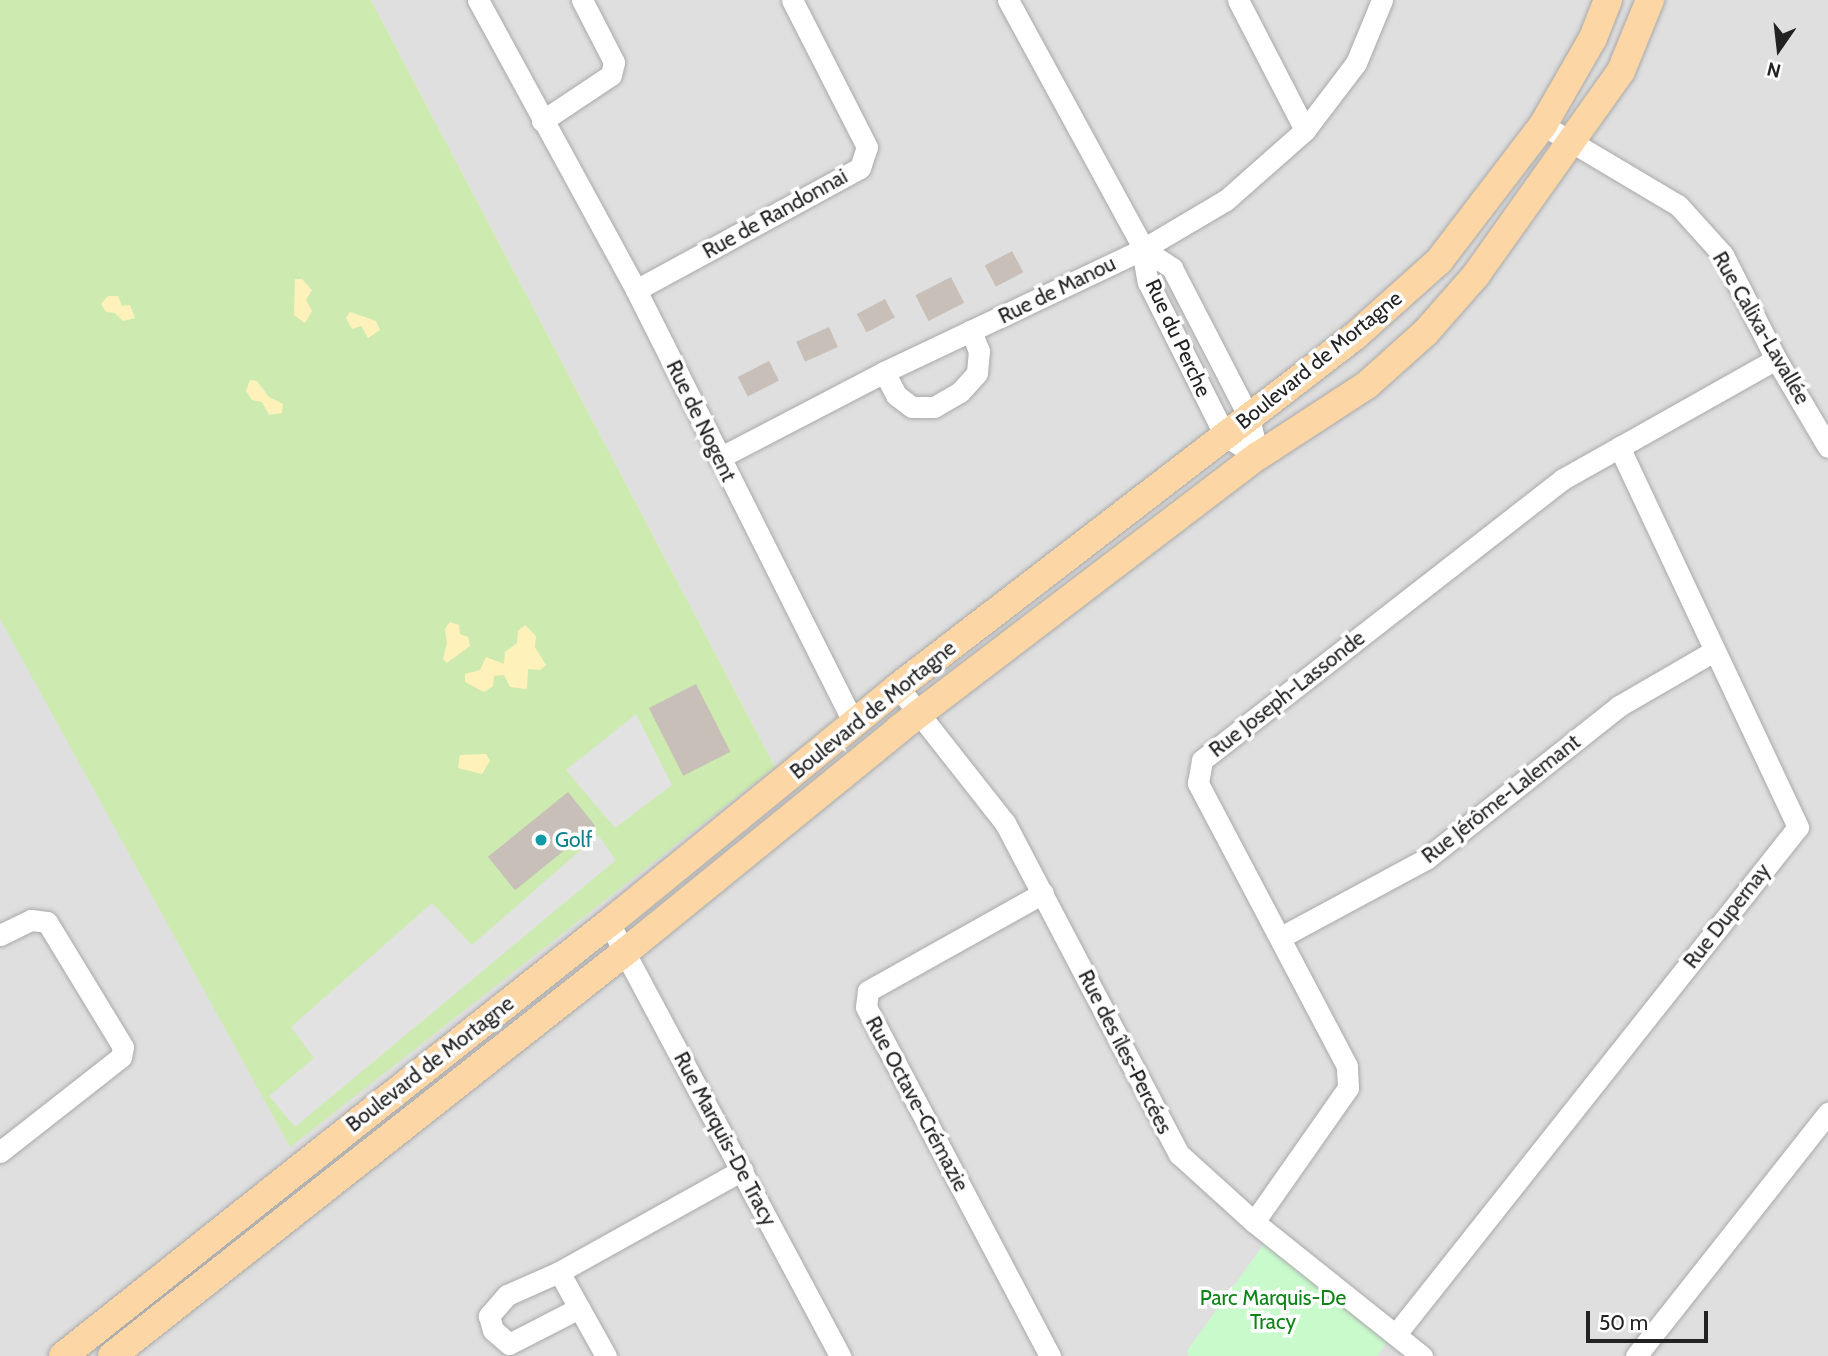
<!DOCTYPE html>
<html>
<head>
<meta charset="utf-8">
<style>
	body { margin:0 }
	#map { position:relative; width:1828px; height:1356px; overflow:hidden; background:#f2efe9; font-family:Cabin,sans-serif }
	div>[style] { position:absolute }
	.residential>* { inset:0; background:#e0dfdf }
	.grass>* { inset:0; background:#cdebb0 }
	.sand>* { inset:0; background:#fff1ba }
	.park>* { inset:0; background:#c8facc }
	.parking>* { inset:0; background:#e2e2e2 }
	.building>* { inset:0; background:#c7bfb8; transform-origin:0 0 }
	.roads { filter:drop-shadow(0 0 2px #a9a9a9) drop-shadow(0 0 2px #a9a9a9) }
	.minor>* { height:21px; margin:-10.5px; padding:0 10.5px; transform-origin:10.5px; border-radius:10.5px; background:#fff }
	.major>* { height:28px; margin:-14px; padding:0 14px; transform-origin:14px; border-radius:14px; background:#fcd6a4 }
	.dots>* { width:19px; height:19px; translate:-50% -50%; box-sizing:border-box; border:4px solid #fff; border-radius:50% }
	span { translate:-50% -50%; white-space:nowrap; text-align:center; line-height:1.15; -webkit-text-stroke:7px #fff; paint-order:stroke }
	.street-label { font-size:21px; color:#222 }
	.culture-label { font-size:21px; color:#0d838f }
	.left { translate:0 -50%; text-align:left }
	.park-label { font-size:21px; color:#0c8416 }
	.north { position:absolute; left:1744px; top:14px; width:70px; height:70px; -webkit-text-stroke:5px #fff; paint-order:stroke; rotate:194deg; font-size:19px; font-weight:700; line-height:28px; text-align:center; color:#222 }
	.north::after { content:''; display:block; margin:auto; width:24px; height:32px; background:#222; clip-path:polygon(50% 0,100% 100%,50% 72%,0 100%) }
	.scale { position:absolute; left:1586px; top:1311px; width:122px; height:32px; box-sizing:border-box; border:4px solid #222; border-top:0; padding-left:9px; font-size:21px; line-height:24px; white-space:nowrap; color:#222; -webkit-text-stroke:5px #fff; paint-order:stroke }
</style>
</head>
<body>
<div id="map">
	<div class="residential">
		<div style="clip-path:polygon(371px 0,1828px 0,1828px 1356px,0 1356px,0 611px,775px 767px)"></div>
	</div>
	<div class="grass">
		<div style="clip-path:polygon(0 0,371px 0,775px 767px,290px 1147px,0 619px)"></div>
	</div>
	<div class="sand">
		<div style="clip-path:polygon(295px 279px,302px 279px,312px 290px,306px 300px,312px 311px,305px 323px,294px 315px)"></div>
		<div style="clip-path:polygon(108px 296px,118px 296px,122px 306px,130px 305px,135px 318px,123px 321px,115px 313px,106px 312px,101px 304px)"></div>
		<div style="clip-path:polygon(350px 312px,376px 321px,380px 330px,368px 338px,361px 326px,352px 329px,346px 318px)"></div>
		<div style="clip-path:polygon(250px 380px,257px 381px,269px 397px,283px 404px,282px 413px,269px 415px,262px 402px,252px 400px,246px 391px)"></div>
		<div style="clip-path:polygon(450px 622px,459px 625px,460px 634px,468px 637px,470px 646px,447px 663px,443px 659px,447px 643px,445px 629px)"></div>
		<div style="clip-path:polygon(525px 625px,536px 636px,535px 647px,546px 665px,540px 670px,528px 669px,527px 689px,510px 687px,504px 675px,494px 676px,493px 686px,484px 692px,465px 682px,465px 674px,480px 670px,486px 657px,504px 664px,505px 652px,517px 643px,518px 631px)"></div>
		<div style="clip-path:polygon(486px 754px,490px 761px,482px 774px,458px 768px,460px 755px)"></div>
	</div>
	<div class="park">
		<div style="clip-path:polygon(1264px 1244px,1389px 1339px,1377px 1356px,1189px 1356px,1187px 1351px)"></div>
	</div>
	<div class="parking">
		<div style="clip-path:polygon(636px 714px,672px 785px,615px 828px,566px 770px)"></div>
		<div style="clip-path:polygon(598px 835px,616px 860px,295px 1127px,269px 1096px,314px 1058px,291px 1027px,432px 903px,472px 945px)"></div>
	</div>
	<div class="building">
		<div style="left:1012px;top:251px;width:24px;height:31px;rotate:62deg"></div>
		<div style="left:951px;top:277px;width:29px;height:40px;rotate:63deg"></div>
		<div style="left:885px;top:299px;width:21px;height:32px;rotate:62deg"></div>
		<div style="left:829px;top:327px;width:22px;height:36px;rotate:66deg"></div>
		<div style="left:769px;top:361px;width:22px;height:35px;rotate:63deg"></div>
		<div style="left:696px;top:684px;width:76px;height:53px;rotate:63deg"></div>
		<div style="left:568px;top:792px;width:43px;height:103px;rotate:51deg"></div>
	</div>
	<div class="roads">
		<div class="minor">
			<div style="left:478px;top:0;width:330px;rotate:61.4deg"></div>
			<div style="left:636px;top:290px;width:486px;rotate:63.3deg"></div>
			<div style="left:1008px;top:0;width:278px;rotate:61.4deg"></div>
			<div style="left:1141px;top:244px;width:39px;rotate:80deg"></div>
			<div style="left:1148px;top:282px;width:172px;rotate:63.4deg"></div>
			<div style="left:1225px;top:436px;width:39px;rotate:31deg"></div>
			<div style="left:1238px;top:0;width:146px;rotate:62.7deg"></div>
			<div style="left:542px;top:121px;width:83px;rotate:-33.7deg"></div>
			<div style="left:611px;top:75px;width:13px;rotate:-77deg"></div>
			<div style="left:614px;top:62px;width:70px;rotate:-117.3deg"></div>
			<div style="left:1543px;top:125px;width:157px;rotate:30.7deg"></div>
			<div style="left:1678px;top:205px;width:67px;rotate:48deg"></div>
			<div style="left:1723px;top:255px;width:117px;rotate:63deg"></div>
			<div style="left:1776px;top:359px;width:102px;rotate:59.4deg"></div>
			<div style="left:1143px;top:249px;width:35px;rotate:33deg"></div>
			<div style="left:1172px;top:268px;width:168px;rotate:62.7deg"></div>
			<div style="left:1249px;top:417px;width:40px;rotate:77deg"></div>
			<div style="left:636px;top:290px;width:255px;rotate:-28.6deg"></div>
			<div style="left:860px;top:168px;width:22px;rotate:-72deg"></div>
			<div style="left:867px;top:147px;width:165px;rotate:-117deg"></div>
			<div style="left:884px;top:372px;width:26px;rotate:62deg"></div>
			<div style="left:896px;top:395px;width:20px;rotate:37deg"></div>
			<div style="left:912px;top:407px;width:22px"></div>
			<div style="left:934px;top:407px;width:30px;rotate:-30deg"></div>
			<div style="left:960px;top:392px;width:25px;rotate:-48deg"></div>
			<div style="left:977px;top:373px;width:22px;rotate:-85deg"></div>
			<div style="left:979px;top:351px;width:22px;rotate:-112deg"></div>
			<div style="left:719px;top:458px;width:186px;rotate:-27.5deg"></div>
			<div style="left:884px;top:372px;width:287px;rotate:-25.4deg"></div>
			<div style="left:1143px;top:249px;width:96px;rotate:-30.6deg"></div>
			<div style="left:1226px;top:200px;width:106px;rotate:-41.5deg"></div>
			<div style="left:1305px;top:130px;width:84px;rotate:-52.7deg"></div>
			<div style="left:1356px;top:63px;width:68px;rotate:-67.6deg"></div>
			<div style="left:898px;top:687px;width:173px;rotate:51.8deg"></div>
			<div style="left:1005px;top:823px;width:374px;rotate:62.3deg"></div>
			<div style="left:1179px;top:1154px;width:101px;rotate:42.2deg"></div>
			<div style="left:1254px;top:1222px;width:215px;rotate:38.6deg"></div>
			<div style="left:1043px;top:893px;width:201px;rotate:150.8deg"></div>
			<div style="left:868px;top:991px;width:16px;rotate:97deg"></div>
			<div style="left:866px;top:1007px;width:395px;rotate:62.2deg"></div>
			<div style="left:609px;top:923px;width:491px;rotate:61.9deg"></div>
			<div style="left:0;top:935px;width:34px;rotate:-26deg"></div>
			<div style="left:31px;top:920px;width:16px;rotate:7deg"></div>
			<div style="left:47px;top:922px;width:146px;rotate:58.7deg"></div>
			<div style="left:123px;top:1047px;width:10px;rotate:101deg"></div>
			<div style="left:121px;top:1057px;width:154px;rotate:141.9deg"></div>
			<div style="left:1281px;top:937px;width:165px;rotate:-28.3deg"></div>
			<div style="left:1426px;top:859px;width:246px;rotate:-38.4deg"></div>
			<div style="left:1619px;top:706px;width:110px;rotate:-30.1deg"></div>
			<div style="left:1254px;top:1222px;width:164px;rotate:-55deg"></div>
			<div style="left:1348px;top:1088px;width:22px;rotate:-93deg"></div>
			<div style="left:1347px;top:1066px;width:320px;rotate:-117.8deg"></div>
			<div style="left:1198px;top:783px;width:23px;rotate:-80deg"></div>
			<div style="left:1202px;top:760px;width:457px;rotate:-37.9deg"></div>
			<div style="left:1563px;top:479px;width:244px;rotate:-29.4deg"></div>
			<div style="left:559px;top:1272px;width:57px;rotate:156.1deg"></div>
			<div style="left:507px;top:1295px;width:28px;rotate:131deg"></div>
			<div style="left:489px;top:1316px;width:15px;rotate:74deg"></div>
			<div style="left:493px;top:1330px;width:21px;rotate:41deg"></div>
			<div style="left:509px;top:1344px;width:79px;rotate:-27.2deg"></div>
			<div style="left:1396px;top:1334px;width:647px;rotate:-51.59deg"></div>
			<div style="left:1798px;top:827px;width:420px;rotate:-115.2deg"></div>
			<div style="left:606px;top:1356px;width:96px;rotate:-119.2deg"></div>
			<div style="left:559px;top:1272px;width:210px;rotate:-29.1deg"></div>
			<div style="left:1636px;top:1356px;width:310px;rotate:-51.7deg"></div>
		</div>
		<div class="major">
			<div style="left:63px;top:1356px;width:697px;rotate:-38.42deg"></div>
			<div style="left:609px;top:923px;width:373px;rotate:-39.2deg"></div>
			<div style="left:898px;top:687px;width:576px;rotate:-37.53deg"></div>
			<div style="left:1355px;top:336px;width:113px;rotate:-41.8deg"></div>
			<div style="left:1439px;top:261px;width:171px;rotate:-52.6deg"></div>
			<div style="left:1543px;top:125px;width:100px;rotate:-60.1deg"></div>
			<div style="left:1593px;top:38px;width:41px;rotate:-68.5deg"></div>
			<div style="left:112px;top:1356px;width:653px;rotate:-38.22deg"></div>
			<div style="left:625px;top:952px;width:353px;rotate:-39.1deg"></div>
			<div style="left:899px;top:729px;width:451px;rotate:-37.3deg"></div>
			<div style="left:1258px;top:456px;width:130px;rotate:-33.1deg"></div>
			<div style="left:1367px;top:385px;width:79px;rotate:-41.9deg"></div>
			<div style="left:1426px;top:332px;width:76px;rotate:-48.7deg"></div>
			<div style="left:1476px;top:275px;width:250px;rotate:-54.6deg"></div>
			<div style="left:1621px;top:71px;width:77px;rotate:-67.8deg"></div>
		</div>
	</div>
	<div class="dots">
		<div style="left:541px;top:840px;background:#0f9aa8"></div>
	</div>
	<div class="street-label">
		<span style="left:775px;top:214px;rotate:-29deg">Rue de Randonnai</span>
		<span style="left:1057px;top:290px;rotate:-26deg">Rue de Manou</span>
		<span style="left:1761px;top:328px;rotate:60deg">Rue Calixa-Lavallée</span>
		<span style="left:1178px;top:338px;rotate:65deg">Rue du Perche</span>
		<span style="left:1319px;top:360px;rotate:-39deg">Boulevard de Mortagne</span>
		<span style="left:701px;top:421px;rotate:64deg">Rue de Nogent</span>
		<span style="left:1287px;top:694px;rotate:-38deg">Rue Joseph-Lassonde</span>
		<span style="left:873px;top:710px;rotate:-39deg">Boulevard de Mortagne</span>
		<span style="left:1501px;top:799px;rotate:-38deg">Rue Jérôme-Lalemant</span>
		<span style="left:1727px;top:916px;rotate:-52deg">Rue Dupernay</span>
		<span style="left:1125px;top:1052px;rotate:63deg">Rue des îles-Percées</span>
		<span style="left:430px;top:1064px;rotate:-38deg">Boulevard de Mortagne</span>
		<span style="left:917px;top:1104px;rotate:62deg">Rue Octave-Crémazie</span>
		<span style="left:725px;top:1139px;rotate:62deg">Rue Marquis-De Tracy</span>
	</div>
	<div class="culture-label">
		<span class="left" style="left:555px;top:840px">Golf</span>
	</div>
	<div class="park-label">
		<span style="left:1273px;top:1310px">Parc Marquis-De<br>Tracy</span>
	</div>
	<div class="north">N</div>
	<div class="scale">50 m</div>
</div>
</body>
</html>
